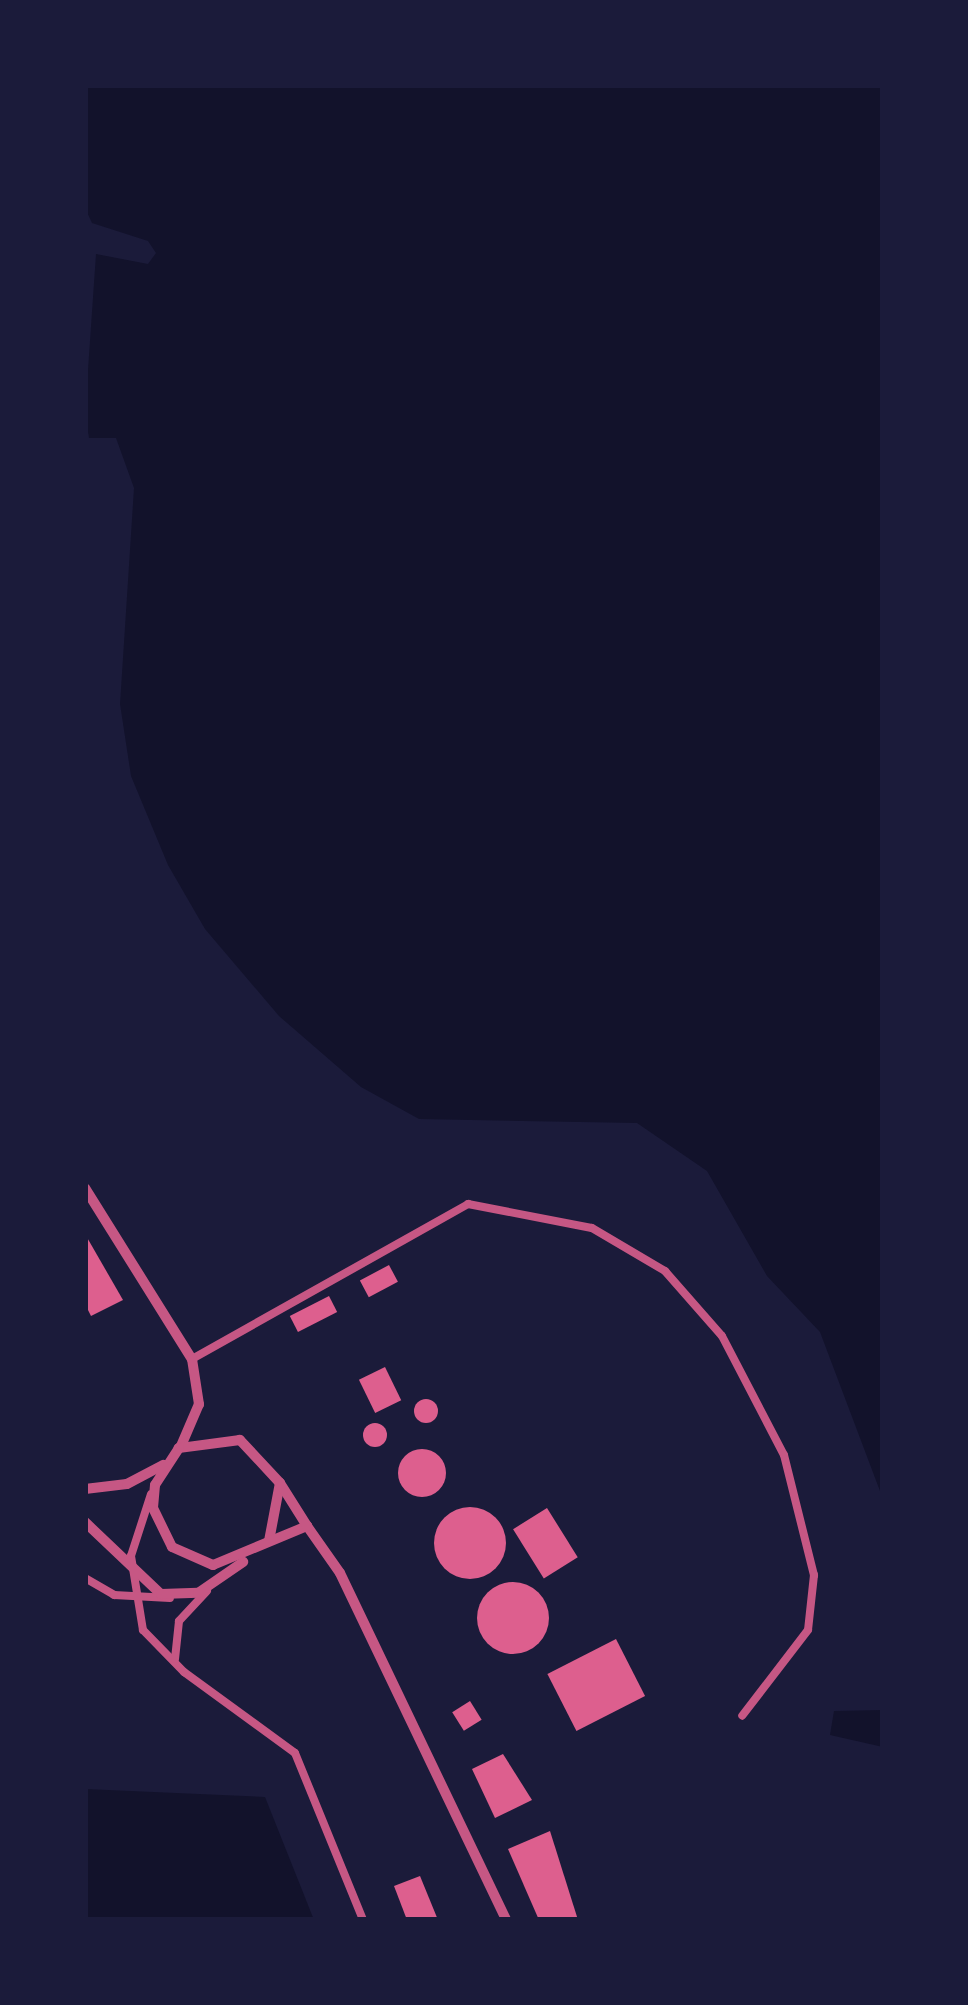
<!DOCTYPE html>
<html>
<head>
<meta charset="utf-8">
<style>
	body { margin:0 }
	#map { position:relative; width:968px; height:2005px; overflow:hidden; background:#1b1b3a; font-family:Inter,sans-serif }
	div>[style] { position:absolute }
	.water>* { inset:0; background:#12122b }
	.building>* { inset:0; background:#dd5f8e; transform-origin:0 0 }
	.round { border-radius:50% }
	.service>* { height:8px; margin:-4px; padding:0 4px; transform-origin:4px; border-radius:4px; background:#c65784 }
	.minor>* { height:10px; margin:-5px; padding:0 5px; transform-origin:5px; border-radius:5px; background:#c65784 }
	span { translate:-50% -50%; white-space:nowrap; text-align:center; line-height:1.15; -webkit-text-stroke:10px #1b1b3a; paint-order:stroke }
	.frame { position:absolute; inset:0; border:88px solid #1b1b3a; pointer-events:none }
</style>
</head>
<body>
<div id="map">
	<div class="water">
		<div style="clip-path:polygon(85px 85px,883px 85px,883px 1499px,820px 1332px,767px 1276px,707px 1171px,637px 1123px,419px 1119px,361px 1087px,279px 1016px,205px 929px,168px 865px,131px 776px,120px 704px,134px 488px,116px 438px,89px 438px,85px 413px,96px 254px,148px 264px,156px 253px,148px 241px,92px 223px,85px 208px)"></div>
		<div style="clip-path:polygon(883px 1710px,883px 1747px,830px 1735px,834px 1711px)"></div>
		<div style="clip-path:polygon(85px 1789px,265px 1797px,314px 1920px,85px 1920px)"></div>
	</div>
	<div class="building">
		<div style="clip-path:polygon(85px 1234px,123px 1300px,91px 1316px,85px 1304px)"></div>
		<div style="left:389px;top:1265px;width:19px;height:33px;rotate:62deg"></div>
		<div style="left:329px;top:1296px;width:18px;height:44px;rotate:63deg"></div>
		<div style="left:385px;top:1367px;width:37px;height:29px;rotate:64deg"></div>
		<div class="round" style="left:414px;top:1399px;width:24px;height:24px"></div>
		<div class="round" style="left:363px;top:1423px;width:24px;height:24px"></div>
		<div class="round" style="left:398px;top:1449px;width:48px;height:48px"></div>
		<div class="round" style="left:434px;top:1507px;width:72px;height:72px"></div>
		<div style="left:547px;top:1508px;width:58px;height:40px;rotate:58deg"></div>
		<div class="round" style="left:477px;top:1582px;width:72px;height:72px"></div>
		<div style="left:616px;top:1639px;width:64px;height:77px;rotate:63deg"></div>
		<div style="left:470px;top:1701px;width:22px;height:21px;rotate:58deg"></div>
		<div style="clip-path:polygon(503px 1754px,532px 1800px,495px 1818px,472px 1769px)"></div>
		<div style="clip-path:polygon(550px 1831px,578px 1920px,539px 1920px,508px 1849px)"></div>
		<div style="clip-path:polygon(420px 1876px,438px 1920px,407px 1920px,394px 1886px)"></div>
	</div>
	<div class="service">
		<div style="left:192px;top:1359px;width:317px;rotate:-29.3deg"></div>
		<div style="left:468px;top:1204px;width:126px;rotate:11deg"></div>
		<div style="left:592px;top:1228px;width:85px;rotate:30.5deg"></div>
		<div style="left:665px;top:1271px;width:86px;rotate:48.8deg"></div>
		<div style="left:722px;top:1336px;width:134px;rotate:62.5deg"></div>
		<div style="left:784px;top:1455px;width:124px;rotate:76deg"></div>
		<div style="left:814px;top:1575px;width:55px;rotate:96.2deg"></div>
		<div style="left:808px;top:1630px;width:108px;rotate:127.5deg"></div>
		<div style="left:151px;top:1494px;width:65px;rotate:107.9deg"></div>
		<div style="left:131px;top:1556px;width:75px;rotate:80.8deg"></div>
		<div style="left:143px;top:1630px;width:59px;rotate:45.7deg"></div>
		<div style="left:184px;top:1672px;width:137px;rotate:36.1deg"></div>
		<div style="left:295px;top:1753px;width:180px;rotate:67.8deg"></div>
		<div style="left:85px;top:1578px;width:34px;rotate:30deg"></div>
		<div style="left:114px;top:1595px;width:56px;rotate:3.1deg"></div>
		<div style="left:175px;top:1659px;width:38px;rotate:-84deg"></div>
		<div style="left:179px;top:1621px;width:41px;rotate:-47deg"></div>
	</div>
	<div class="minor">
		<div style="left:85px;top:1188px;width:202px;rotate:58deg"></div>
		<div style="left:192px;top:1359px;width:46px;rotate:81.2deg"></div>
		<div style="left:199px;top:1404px;width:46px;rotate:113.2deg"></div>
		<div style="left:85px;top:1489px;width:42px;rotate:-6.8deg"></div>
		<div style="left:127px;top:1484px;width:41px;rotate:-27.8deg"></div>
		<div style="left:85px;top:1522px;width:105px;rotate:43.5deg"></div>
		<div style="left:161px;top:1594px;width:37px;rotate:-2deg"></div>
		<div style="left:198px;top:1593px;width:55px;rotate:-34.6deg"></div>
		<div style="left:307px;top:1526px;width:57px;rotate:54.9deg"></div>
		<div style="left:340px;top:1573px;width:385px;rotate:64.4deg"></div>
		<div style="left:269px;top:1541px;width:59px;rotate:-79.3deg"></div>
		<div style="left:280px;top:1483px;width:59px;rotate:-132.9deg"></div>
		<div style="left:240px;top:1440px;width:62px;rotate:172.5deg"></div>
		<div style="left:179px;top:1448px;width:44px;rotate:123deg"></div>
		<div style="left:155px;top:1485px;width:23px;rotate:95deg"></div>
		<div style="left:153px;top:1508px;width:43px;rotate:64deg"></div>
		<div style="left:172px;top:1547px;width:45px;rotate:23.7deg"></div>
		<div style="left:213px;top:1565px;width:102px;rotate:-22.5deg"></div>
		<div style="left:307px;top:1526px;width:51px;rotate:-122.1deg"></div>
	</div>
	<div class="frame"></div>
</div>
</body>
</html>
